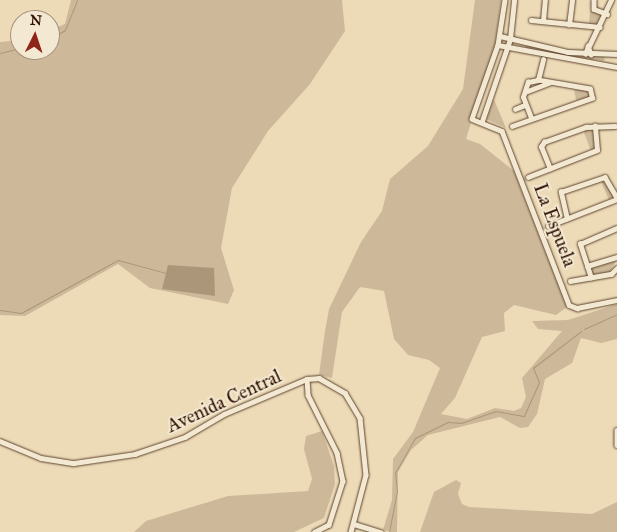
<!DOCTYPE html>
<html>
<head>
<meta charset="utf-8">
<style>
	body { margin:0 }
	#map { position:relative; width:617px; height:532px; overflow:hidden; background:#eddbb8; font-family:"IM FELL Great Primer",serif }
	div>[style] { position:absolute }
	.green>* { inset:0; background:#cdb999; transform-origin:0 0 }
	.water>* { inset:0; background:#ac9679 }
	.stream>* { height:1px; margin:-0.5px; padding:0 0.5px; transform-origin:0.5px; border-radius:0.5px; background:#ac9679 }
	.roads { filter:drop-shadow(0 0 1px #5e442e) drop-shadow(0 0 1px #5e442e) }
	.minor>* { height:4.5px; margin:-2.25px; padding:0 2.25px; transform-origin:2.25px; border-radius:2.25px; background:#f3e8d1 }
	span { translate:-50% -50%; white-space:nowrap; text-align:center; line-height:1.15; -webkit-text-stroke:4px #f3e8d1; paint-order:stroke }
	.street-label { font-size:19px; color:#2f1100 }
	.north { position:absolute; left:10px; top:10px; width:50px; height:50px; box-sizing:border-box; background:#f3e8d1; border:1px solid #a5927d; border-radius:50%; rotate:4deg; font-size:14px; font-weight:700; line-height:20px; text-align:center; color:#2f1100 }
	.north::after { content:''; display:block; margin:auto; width:18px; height:22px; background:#8f2418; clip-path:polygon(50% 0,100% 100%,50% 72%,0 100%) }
</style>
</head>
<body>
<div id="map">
	<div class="green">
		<div style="clip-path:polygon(71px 0,342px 0,345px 31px,310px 84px,268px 131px,232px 188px,221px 248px,234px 290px,228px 304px,150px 288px,118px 264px,25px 316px,0 315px,0 42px,20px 40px,20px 50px,50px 50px,50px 30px,65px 24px)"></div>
		<div style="clip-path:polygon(475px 0,501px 0,495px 46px,466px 139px,480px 144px,514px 171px,567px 307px,556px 315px,514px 305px,504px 313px,505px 331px,482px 337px,455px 398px,441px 414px,467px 419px,495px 408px,514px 411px,521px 408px,526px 397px,522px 378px,562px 331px,538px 329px,532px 321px,568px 320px,617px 304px,617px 339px,601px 343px,581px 338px,572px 363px,545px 379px,537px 414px,528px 427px,520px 428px,500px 417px,428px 435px,411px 450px,398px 472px,397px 532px,391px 532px,383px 530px,392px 500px,393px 459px,413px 432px,440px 368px,429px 360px,408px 355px,394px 339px,384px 291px,360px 287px,342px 312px,332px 378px,319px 375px,325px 331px,329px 309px,361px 242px,382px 211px,390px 179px,428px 146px,463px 89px)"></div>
		<div style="clip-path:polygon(590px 10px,605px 16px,599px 26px,589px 25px)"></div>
		<div style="clip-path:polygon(527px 44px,605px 56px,604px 61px,525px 50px)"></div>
		<div style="clip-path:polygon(574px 90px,590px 90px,591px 98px,576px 100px)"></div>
		<div style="clip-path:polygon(494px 99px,495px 102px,506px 128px,486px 119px)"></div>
		<div style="clip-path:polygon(593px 128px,596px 149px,591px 151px,583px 130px)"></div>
		<div style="left:605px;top:178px;width:21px;height:5px;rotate:67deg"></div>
		<div style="clip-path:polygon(617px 259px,610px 272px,591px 276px,588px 268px)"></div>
		<div style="clip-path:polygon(322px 431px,334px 466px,335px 484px,324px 518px,294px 532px,134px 532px,146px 521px,228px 496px,308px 491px,312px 479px,304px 449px,306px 436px)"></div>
		<div style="clip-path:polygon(456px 480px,461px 483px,458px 494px,462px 504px,469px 507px,592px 514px,617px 502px,617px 532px,420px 532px,434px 492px)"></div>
	</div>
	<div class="water">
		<div style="clip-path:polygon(168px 265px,214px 268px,215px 296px,162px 289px)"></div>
	</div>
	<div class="stream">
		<div style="left:50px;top:39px;width:17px;rotate:-31deg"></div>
		<div style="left:65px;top:30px;width:32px;rotate:-68deg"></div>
		<div style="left:0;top:53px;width:21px;rotate:-14deg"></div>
		<div style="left:0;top:310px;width:21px;rotate:8deg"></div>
		<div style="left:21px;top:313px;width:111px;rotate:-28.7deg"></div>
		<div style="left:118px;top:260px;width:50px;rotate:15.2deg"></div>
		<div style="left:584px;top:329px;width:36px;rotate:-24deg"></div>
		<div style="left:389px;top:532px;width:42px;rotate:-79deg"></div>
		<div style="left:397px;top:491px;width:18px;rotate:-96deg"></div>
		<div style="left:395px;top:473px;width:40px;rotate:-60.3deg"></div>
		<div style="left:415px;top:438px;width:37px;rotate:-26deg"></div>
		<div style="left:448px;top:422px;width:13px;rotate:4deg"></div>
		<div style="left:461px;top:423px;width:36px;rotate:-19deg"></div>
		<div style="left:495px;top:411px;width:29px;rotate:10deg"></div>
		<div style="left:524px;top:416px;width:37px;rotate:-66deg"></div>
		<div style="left:539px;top:382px;width:15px;rotate:-113deg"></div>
		<div style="left:533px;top:368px;width:61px;rotate:-37.6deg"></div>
	</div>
	<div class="roads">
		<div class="minor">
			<div style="left:505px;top:0;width:46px;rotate:98.8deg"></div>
			<div style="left:498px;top:45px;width:78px;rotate:109.4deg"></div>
			<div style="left:472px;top:119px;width:32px;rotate:22deg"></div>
			<div style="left:502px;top:131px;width:186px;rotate:68.9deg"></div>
			<div style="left:569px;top:305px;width:9px;rotate:21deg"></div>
			<div style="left:577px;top:308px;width:41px;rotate:-11.3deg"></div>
			<div style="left:594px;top:0;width:9px;rotate:90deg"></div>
			<div style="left:594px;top:9px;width:14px;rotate:21deg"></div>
			<div style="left:531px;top:20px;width:69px;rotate:5.8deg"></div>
			<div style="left:543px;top:21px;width:21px;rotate:-85deg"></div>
			<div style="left:569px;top:25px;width:25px;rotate:-83deg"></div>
			<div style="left:500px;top:36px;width:70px;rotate:13.2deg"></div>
			<div style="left:568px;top:52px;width:49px;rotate:2.3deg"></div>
			<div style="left:498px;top:45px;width:121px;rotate:10.5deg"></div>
			<div style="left:589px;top:46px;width:51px;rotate:-64.4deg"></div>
			<div style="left:585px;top:54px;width:9px;rotate:-69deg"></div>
			<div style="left:588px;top:46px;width:9px;rotate:69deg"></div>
			<div style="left:525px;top:92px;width:26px;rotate:-21deg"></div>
			<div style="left:515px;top:109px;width:11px;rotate:-22deg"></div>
			<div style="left:531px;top:118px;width:22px;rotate:-111deg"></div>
			<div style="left:523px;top:97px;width:16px;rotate:-72deg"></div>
			<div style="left:528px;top:82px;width:10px;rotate:-11deg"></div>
			<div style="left:538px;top:80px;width:21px;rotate:-76deg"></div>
			<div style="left:482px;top:121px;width:87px;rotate:-71.1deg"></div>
			<div style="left:510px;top:39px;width:39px;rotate:-84deg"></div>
			<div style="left:512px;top:126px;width:85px;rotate:-19.3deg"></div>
			<div style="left:592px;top:98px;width:9px;rotate:-103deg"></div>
			<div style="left:590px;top:89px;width:53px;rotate:-170.2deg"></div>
			<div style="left:550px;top:169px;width:24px;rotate:-112deg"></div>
			<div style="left:541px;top:147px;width:6px;rotate:-59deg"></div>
			<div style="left:544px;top:142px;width:45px;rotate:-19.7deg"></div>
			<div style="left:586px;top:127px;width:29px;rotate:-2deg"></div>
			<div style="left:528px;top:177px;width:74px;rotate:-21.4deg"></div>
			<div style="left:597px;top:150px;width:24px;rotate:-95deg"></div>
			<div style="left:567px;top:219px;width:28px;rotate:-103deg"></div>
			<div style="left:561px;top:192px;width:46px;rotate:-18.8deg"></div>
			<div style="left:605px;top:177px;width:24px;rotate:60deg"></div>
			<div style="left:548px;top:226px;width:74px;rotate:-21.4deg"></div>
			<div style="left:587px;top:266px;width:31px;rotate:-17deg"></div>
			<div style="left:591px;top:278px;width:36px;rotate:-108deg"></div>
			<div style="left:580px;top:244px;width:40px;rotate:-23.4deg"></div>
			<div style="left:570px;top:281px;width:42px;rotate:-9.7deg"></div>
			<div style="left:611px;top:274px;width:8px;rotate:-45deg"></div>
			<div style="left:307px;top:379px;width:16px;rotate:86deg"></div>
			<div style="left:308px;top:395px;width:65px;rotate:63.4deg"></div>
			<div style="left:337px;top:453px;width:29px;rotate:78deg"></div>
			<div style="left:343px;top:481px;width:46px;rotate:107.7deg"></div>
			<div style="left:329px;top:525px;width:16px;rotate:153deg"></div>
			<div style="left:617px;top:430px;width:15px;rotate:90deg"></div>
			<div style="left:0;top:441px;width:44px;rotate:22.5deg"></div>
			<div style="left:41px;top:458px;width:33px;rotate:9deg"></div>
			<div style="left:74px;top:463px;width:62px;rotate:-8.4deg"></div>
			<div style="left:135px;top:454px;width:53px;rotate:-18.8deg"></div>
			<div style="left:185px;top:437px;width:45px;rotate:-30.5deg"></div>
			<div style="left:224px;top:414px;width:90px;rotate:-22.9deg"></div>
			<div style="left:307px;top:379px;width:12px;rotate:-5deg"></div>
			<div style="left:319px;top:378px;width:30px;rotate:30deg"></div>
			<div style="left:345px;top:393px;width:29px;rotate:59deg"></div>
			<div style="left:360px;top:418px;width:57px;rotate:84deg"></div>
			<div style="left:366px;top:475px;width:59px;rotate:104.7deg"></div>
			<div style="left:354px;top:524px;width:28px;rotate:17deg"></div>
		</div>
	</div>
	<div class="street-label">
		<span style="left:555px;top:225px;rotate:69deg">La Espuela</span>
		<span style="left:224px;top:401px;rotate:-25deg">Avenida Central</span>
	</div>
	<div class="north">N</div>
</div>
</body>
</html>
